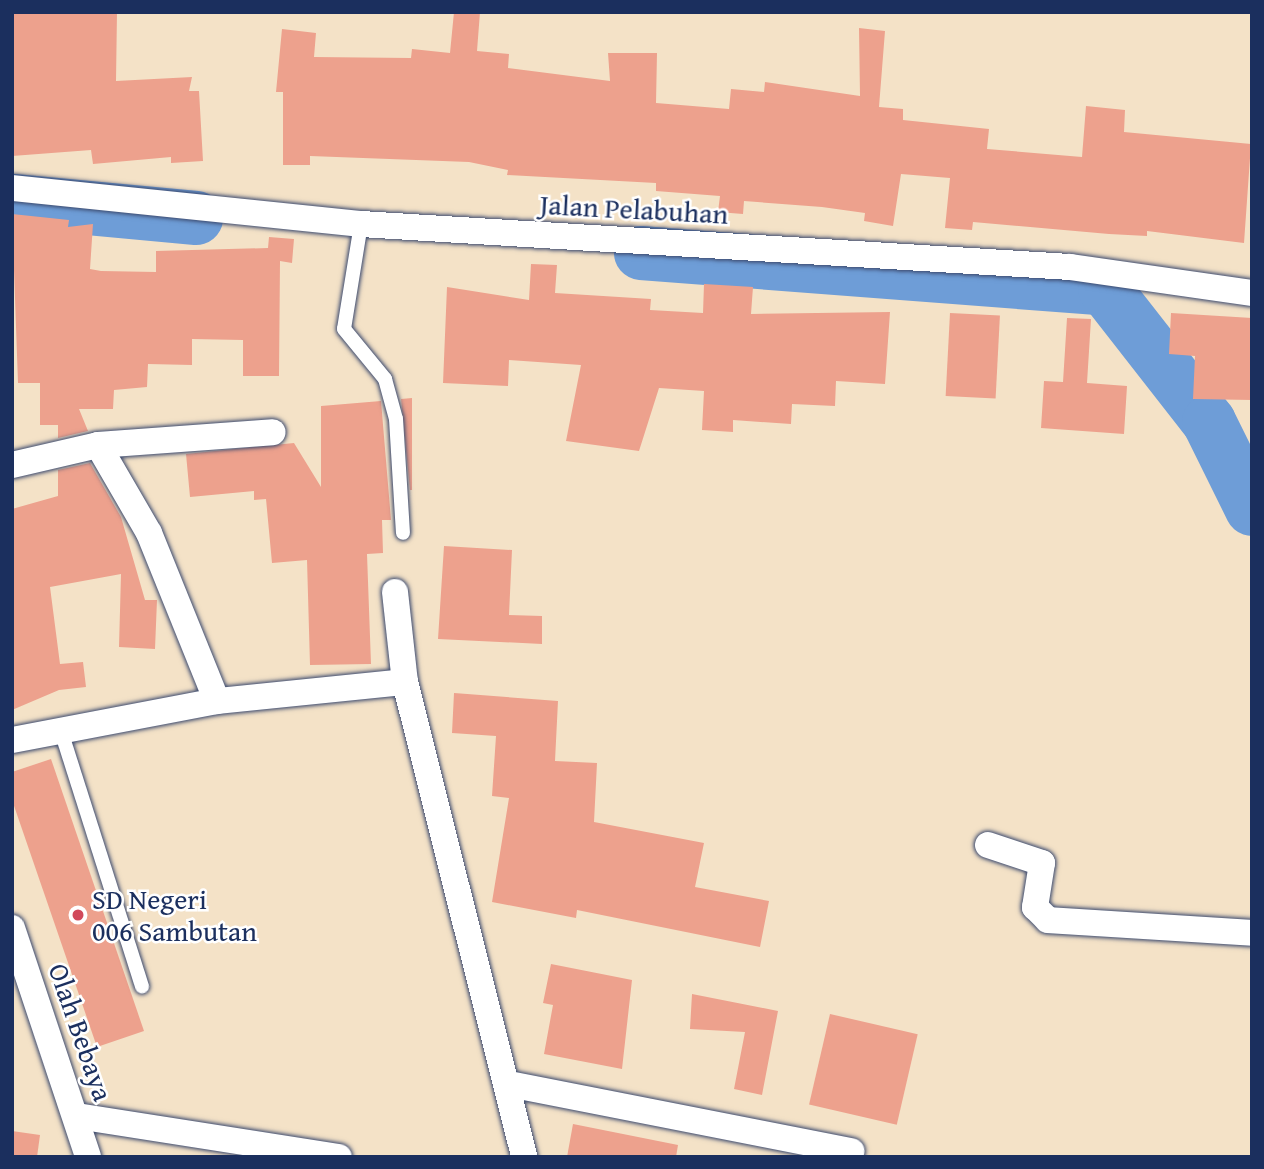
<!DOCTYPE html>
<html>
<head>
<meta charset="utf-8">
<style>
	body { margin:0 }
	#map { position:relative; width:1264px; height:1169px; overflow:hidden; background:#f4e2c7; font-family:"Gentium Book Plus",serif }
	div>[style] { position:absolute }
	.river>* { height:54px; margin:-27px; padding:0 27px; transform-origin:27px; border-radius:27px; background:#6e9dd7 }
	.building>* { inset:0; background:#eda18d; transform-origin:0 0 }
	.roads { filter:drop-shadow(0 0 2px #3c4a6e) drop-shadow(0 0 2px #3c4a6e) }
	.service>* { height:14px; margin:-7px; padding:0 7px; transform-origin:7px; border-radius:7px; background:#fff }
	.minor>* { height:26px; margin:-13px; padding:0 13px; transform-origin:13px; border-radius:13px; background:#fff }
	.dots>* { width:19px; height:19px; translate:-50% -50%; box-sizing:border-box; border:4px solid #fff; border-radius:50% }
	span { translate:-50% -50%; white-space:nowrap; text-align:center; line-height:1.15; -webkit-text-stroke:5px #fff; paint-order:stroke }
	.street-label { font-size:28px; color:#1b2f5e }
	.poi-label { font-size:28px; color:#1b2f5e }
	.left { translate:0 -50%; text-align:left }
	.frame { position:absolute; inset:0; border:14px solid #1b2f5e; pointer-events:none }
</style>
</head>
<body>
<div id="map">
	<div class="river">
		<div style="left:13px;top:201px;width:184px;rotate:5.3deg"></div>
		<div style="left:641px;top:253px;width:465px;rotate:4.4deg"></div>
		<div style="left:1105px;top:289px;width:169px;rotate:52deg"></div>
		<div style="left:1209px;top:422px;width:97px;rotate:63.7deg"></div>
	</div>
	<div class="building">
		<div style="clip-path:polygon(12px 12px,117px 12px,116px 81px,192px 77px,189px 91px,199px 91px,203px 161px,171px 163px,171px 157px,93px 164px,91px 150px,12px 156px)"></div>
		<div style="clip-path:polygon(454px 12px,480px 12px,477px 51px,509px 54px,508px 68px,610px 81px,608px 53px,657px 53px,656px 103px,729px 109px,731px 89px,764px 92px,765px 82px,860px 96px,859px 28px,885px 31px,879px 107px,903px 109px,903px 120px,989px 129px,987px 149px,1082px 157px,1086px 106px,1125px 110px,1124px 132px,1251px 144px,1244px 243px,1147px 231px,1147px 236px,1109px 234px,973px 222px,972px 230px,945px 228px,950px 178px,901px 174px,893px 226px,864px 221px,865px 213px,822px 207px,744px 201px,743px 214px,718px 212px,720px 196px,656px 191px,656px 183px,507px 175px,508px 170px,469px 162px,310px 156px,310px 165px,283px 165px,283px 92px,276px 92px,282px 29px,316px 33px,314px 57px,411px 58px,412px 49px,450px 53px)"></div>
		<div style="clip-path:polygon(12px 214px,69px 220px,68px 227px,93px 224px,90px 269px,101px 271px,156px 272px,156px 251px,268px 248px,269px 237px,294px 239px,292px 263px,280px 261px,279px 376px,243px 376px,243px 340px,192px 339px,192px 365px,148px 364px,147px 387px,114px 390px,113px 409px,79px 409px,88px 431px,58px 438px,58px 425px,40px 425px,40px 383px,18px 383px)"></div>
		<div style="clip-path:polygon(531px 264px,557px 265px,555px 293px,651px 299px,650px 310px,703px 313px,704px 284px,753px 287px,751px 314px,890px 312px,885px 384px,836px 381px,835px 406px,792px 404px,791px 424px,733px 420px,733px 432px,702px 430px,704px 391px,659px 388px,639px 451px,566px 441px,581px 365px,509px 360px,508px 386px,443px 383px,447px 287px,529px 300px)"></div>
		<div style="left:950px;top:313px;width:50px;height:83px;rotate:3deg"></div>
		<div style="clip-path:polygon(1171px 313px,1252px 318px,1252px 400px,1193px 399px,1195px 356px,1169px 354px)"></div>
		<div style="clip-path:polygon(1067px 318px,1091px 319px,1087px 383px,1127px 386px,1124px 434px,1041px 428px,1044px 381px,1063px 382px)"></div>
		<div style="clip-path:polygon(412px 398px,412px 490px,410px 490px,401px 399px)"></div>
		<div style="clip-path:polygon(381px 401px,391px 520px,382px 520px,383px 553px,367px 554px,371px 664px,310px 665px,307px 560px,272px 563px,266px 499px,254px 500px,254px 491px,190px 497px,186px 454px,294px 443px,321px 487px,321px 406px)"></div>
		<div style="clip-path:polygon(90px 463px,121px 517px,145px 600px,157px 600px,155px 649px,119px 647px,121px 574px,50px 587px,60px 664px,83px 662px,86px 687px,59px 690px,12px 710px,12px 509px,58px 496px,58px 470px)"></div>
		<div style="clip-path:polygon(444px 546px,512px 550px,509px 615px,542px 616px,542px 644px,438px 639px)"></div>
		<div style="clip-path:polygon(454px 693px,558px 701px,555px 761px,597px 763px,594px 822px,704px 843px,695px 887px,769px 901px,760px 947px,577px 910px,576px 918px,492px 902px,509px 798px,492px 796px,496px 736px,452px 733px)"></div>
		<div style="clip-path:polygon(51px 759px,144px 1031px,97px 1047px,12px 800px,12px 772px)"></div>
		<div style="clip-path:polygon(551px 964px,632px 980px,622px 1069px,544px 1054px,553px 1005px,543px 1003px)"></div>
		<div style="clip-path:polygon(692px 994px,778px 1011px,762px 1095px,734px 1089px,745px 1032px,690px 1029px)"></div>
		<div style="left:830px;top:1014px;width:90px;height:93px;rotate:13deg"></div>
		<div style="clip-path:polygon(573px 1124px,678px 1145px,676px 1157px,567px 1157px)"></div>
		<div style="clip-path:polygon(12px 1131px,40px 1135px,37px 1157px,12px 1157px)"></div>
	</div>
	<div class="roads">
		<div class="service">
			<div style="left:361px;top:224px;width:106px;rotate:99.2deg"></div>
			<div style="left:344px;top:329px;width:65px;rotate:50.6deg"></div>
			<div style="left:385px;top:379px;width:41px;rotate:74.6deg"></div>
			<div style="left:396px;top:419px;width:114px;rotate:86.5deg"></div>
			<div style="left:61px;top:731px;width:268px;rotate:72.4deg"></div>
		</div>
		<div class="minor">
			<div style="left:12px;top:188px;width:351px;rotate:5.9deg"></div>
			<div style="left:361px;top:224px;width:710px;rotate:3.47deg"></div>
			<div style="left:1070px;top:267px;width:184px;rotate:8.1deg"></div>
			<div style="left:98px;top:445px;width:175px;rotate:-4.2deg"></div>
			<div style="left:12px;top:465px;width:88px;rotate:-13.1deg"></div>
			<div style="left:98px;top:445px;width:102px;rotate:59.9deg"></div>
			<div style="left:149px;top:533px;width:181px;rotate:68deg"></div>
			<div style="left:395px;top:592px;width:91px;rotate:83.7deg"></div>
			<div style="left:405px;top:682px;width:490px;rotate:75.9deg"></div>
			<div style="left:12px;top:740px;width:209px;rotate:-10.8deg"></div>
			<div style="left:217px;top:701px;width:189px;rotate:-5.8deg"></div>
			<div style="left:988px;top:845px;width:57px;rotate:18.4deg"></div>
			<div style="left:1042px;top:863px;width:45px;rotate:99deg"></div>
			<div style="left:1035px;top:907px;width:18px;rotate:45deg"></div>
			<div style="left:1048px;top:920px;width:204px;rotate:3.6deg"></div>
			<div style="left:12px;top:928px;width:241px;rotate:71.6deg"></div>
			<div style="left:509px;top:1084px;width:349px;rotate:11.1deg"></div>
			<div style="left:77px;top:1116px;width:265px;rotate:8.9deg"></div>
		</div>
	</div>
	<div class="dots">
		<div style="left:78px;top:915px;background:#d1495b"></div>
	</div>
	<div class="street-label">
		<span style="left:634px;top:209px;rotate:3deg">Jalan Pelabuhan</span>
		<span style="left:81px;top:1032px;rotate:71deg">Olah Bebaya</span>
	</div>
	<div class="poi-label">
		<span class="left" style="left:92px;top:915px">SD Negeri<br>006 Sambutan</span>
	</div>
	<div class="frame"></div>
</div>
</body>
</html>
